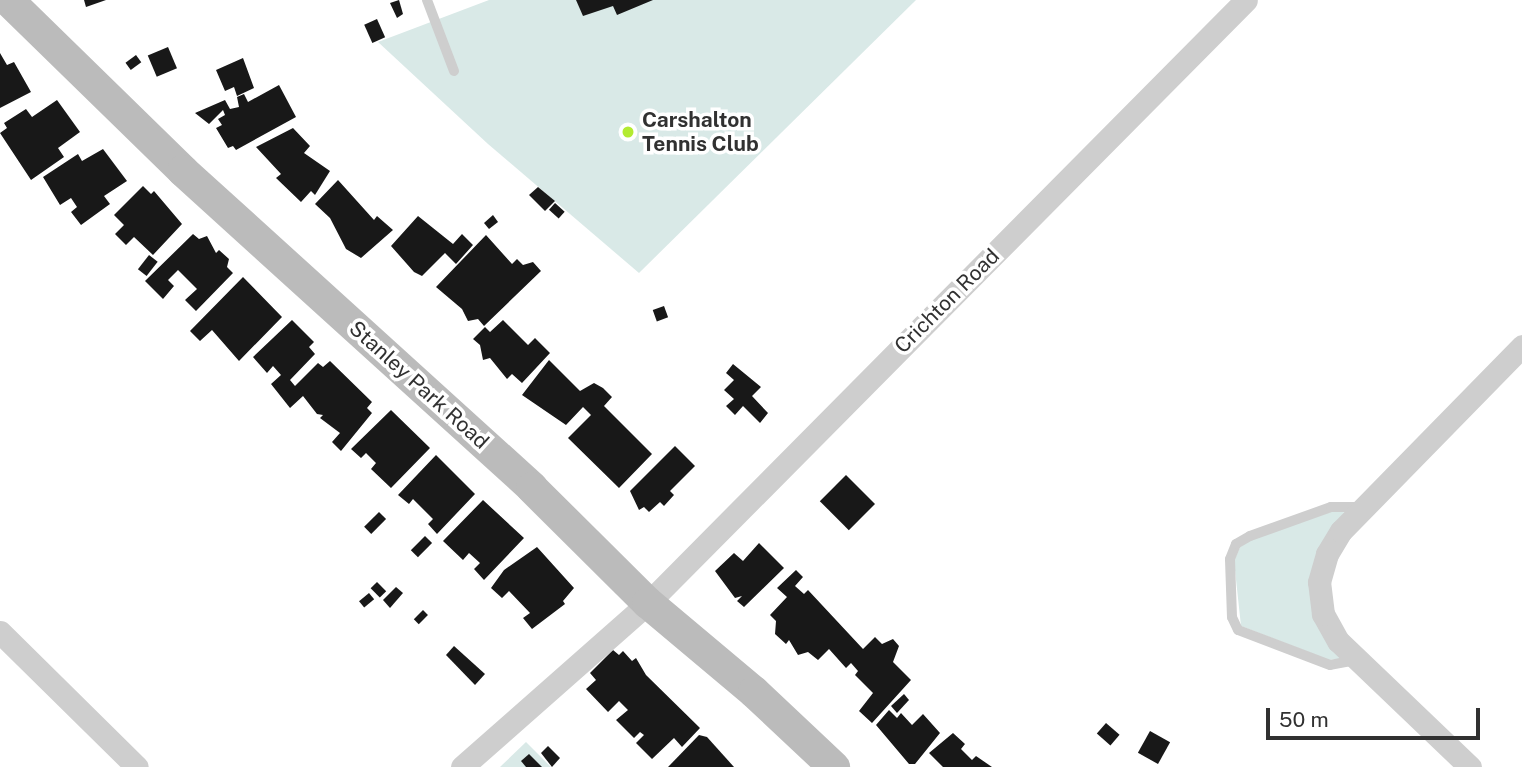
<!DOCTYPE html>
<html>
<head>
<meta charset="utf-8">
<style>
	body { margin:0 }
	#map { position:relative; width:1522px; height:767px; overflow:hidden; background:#fff; font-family:"Public Sans",sans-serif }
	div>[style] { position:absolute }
	.green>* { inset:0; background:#d9e9e7 }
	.building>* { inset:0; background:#181818; transform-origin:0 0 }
	.lane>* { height:10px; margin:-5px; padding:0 5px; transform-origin:5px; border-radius:5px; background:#cecece }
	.street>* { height:23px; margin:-11.5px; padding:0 11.5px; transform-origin:11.5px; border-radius:11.5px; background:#cecece }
	.secondary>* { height:32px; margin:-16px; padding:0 16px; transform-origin:16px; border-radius:16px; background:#bbb }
	.dots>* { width:19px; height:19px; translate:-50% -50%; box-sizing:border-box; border:4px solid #fff; border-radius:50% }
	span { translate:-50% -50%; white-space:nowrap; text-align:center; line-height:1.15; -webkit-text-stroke:7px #fff; paint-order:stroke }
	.poi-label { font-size:21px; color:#313131; font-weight:700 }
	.left { translate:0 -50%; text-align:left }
	.street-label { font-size:21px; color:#313131 }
	.scale { position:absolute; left:1266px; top:708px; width:214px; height:32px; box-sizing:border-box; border:4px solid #313131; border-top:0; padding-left:9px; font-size:21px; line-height:24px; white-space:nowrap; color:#313131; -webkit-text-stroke:5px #fff; paint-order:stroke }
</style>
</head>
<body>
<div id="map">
	<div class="green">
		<div style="clip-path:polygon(489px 0,916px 0,639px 273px,488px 144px,378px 42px)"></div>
		<div style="clip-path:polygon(1333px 511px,1351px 513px,1314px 579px,1348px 658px,1329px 660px,1241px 626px,1234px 561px,1240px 547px,1251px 539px)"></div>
		<div style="clip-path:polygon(526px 742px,551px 767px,500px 767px)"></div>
	</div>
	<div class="building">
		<div style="clip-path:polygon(84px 0,106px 0,86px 7px)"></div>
		<div style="clip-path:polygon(399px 0,403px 14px,397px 18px,390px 3px)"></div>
		<div style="clip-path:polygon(576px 0,653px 0,617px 15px,613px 6px,583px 16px)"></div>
		<div style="left:377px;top:19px;width:20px;height:14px;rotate:66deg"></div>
		<div style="left:168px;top:47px;width:23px;height:22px;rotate:67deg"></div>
		<div style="clip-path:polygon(0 53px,7px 65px,14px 62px,31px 92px,0 108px)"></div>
		<div style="left:136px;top:55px;width:9px;height:13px;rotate:54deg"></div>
		<div style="clip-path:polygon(243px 58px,254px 88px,237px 96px,234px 87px,225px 91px,216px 70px)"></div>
		<div style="clip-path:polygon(279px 85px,296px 117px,236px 150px,233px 146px,228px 148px,216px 128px,222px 125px,218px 119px,225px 115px,223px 110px,209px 124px,195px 113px,225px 100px,230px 109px,239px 107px,237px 97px,244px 94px,248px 102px)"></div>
		<div style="clip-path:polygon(57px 100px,80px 132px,58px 148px,64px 157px,31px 180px,0 133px,7px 128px,4px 123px,26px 109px,32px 117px)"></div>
		<div style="clip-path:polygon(293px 128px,310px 146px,304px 153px,330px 171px,315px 195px,311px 191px,301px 202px,276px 178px,281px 174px,256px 147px)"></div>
		<div style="clip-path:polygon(103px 149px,127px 181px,104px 196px,110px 204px,81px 225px,71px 212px,77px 207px,71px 198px,60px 205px,43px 177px,78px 154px,82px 161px)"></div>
		<div style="clip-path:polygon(338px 180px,374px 220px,377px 216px,393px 230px,361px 258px,346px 249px,330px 218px,315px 204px)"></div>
		<div style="clip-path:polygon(143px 186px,151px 194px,154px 191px,182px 224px,153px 255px,134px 237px,126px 245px,115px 234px,124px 225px,114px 215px)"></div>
		<div style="clip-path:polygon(538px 187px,555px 201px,545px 211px,529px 195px)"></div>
		<div style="left:555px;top:203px;width:13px;height:9px;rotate:42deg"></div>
		<div style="clip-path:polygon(493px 215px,498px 222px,489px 229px,484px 223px)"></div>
		<div style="clip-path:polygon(418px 216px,453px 244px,462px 234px,473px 245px,456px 264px,445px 253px,422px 276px,414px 272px,391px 246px)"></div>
		<div style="clip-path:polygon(193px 234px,199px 239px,207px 236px,216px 253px,219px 250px,229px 259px,227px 267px,233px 273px,196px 311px,185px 300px,197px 289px,178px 270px,168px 280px,174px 286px,163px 299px,145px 281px)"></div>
		<div style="clip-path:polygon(486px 235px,512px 264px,517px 259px,523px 265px,533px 262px,541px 271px,484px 326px,478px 319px,468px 321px,462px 309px,436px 287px)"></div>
		<div style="left:149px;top:255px;width:11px;height:18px;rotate:38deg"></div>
		<div style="clip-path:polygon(243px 277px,282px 317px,239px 361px,212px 330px,200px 341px,190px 331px)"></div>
		<div style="left:664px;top:306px;width:12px;height:12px;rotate:70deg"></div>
		<div style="clip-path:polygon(292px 320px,314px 342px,309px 347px,315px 354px,290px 380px,295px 386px,318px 363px,323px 367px,330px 361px,372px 402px,367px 408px,372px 413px,341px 451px,332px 442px,340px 433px,320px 418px,323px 415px,317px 414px,303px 396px,290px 408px,271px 384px,281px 375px,273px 366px,267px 373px,253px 357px)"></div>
		<div style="clip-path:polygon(503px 320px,528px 345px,535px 338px,550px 353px,522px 383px,512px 374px,507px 379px,490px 358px,483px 360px,480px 345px,473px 339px,485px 327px,490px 332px)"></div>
		<div style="clip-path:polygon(549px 360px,580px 391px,594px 383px,603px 388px,612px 397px,604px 406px,652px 454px,619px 488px,568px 438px,591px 415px,583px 407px,566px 425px,522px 395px)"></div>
		<div style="clip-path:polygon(733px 364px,761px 387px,752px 396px,768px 413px,760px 423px,743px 406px,735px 415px,726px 406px,734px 399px,724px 390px,734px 380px,726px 373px)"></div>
		<div style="clip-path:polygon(391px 410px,430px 448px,391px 488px,371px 469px,376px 463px,366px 453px,361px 458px,351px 449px)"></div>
		<div style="clip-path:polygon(675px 446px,695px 466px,670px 491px,674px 495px,664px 506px,660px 502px,649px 512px,644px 507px,639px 510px,630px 491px)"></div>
		<div style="clip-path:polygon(436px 455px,475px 494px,437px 534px,428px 524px,433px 519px,413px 499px,409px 504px,398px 495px)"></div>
		<div style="left:846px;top:475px;width:41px;height:37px;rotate:45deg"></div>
		<div style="clip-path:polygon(483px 500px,524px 538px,484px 580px,474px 569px,480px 563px,469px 553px,463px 560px,443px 541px)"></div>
		<div style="left:379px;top:512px;width:10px;height:21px;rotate:45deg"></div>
		<div style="left:425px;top:536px;width:10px;height:20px;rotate:45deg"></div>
		<div style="clip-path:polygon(759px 543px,784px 568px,744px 607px,737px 601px,742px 596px,735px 598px,715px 571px,734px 553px,743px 561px)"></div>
		<div style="clip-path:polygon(537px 547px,574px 588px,563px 601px,565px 604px,532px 629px,523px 618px,530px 613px,509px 591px,502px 598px,491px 588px,504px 570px)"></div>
		<div style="clip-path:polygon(796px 570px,803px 577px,795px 586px,804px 594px,808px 590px,863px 649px,875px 637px,882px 644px,893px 639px,899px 646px,893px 662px,911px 680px,872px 723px,859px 711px,873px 693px,855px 675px,858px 671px,851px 663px,846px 668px,829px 649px,818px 660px,808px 652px,798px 655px,789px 640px,786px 644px,775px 634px,776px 621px,770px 615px,787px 597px,777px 588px)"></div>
		<div style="left:377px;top:582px;width:13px;height:9px;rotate:45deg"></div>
		<div style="clip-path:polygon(396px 587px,403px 593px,390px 608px,383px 600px)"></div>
		<div style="left:369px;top:593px;width:8px;height:13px;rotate:50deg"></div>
		<div style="left:423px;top:610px;width:7px;height:13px;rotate:45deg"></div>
		<div style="clip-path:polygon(454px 646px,485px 674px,475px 685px,446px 655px)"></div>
		<div style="clip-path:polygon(613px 650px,619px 655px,623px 651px,632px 661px,636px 658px,646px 675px,700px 728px,682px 747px,674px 738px,652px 759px,636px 743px,644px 735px,640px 732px,634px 738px,616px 720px,628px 710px,619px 701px,608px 712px,586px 689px,596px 680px,590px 673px)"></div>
		<div style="clip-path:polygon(904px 694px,909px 700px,897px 713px,891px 706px)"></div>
		<div style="clip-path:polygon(889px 710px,897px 718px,901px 713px,912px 725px,923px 714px,940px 733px,915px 764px,909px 764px,876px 725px)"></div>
		<div style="left:1106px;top:723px;width:18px;height:14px;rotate:41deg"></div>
		<div style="left:1150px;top:731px;width:23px;height:25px;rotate:29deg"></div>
		<div style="clip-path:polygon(953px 733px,965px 744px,961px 749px,972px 760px,976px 756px,992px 767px,943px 767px,929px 753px)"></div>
		<div style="clip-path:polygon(699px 735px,707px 737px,734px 767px,668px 767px)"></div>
		<div style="clip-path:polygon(548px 746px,560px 758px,552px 767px,541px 753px)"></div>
		<div style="clip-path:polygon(529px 754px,542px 767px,526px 767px,521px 761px)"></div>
	</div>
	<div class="lane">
		<div style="left:427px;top:0;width:76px;rotate:69.2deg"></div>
		<div style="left:1356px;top:660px;width:26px;rotate:169deg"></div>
		<div style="left:1330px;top:665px;width:98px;rotate:-159.2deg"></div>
		<div style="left:1238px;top:630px;width:14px;rotate:-115deg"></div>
		<div style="left:1232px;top:617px;width:58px;rotate:-92deg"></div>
		<div style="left:1230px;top:559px;width:16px;rotate:-68deg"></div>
		<div style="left:1236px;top:544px;width:16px;rotate:-30deg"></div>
		<div style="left:1250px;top:536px;width:86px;rotate:-19.7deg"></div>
		<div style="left:1331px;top:507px;width:31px"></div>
	</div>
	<div class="street">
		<div style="left:0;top:632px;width:192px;rotate:44.6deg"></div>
		<div style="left:462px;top:767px;width:248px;rotate:-41.4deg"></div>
		<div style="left:648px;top:603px;width:849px;rotate:-45.24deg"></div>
		<div style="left:1470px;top:767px;width:182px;rotate:-136.3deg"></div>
		<div style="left:1338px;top:641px;width:31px;rotate:-119deg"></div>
		<div style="left:1323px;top:614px;width:32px;rotate:-97deg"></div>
		<div style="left:1319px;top:582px;width:29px;rotate:-74deg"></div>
		<div style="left:1327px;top:554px;width:27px;rotate:-59deg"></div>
		<div style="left:1341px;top:531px;width:259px;rotate:-45.6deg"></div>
	</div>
	<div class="secondary">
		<div style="left:8px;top:0;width:245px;rotate:44.3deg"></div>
		<div style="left:183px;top:171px;width:471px;rotate:42.2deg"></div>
		<div style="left:532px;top:488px;width:163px;rotate:44.8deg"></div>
		<div style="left:648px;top:603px;width:138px;rotate:40deg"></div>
		<div style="left:754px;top:692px;width:110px;rotate:43.2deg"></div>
	</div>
	<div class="dots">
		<div style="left:628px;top:132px;background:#b3eb31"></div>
	</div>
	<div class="poi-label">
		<span class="left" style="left:642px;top:132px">Carshalton<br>Tennis Club</span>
	</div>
	<div class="street-label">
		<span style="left:947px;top:301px;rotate:-45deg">Crichton Road</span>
		<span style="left:419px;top:385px;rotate:42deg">Stanley Park Road</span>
	</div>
	<div class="scale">50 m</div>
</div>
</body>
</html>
